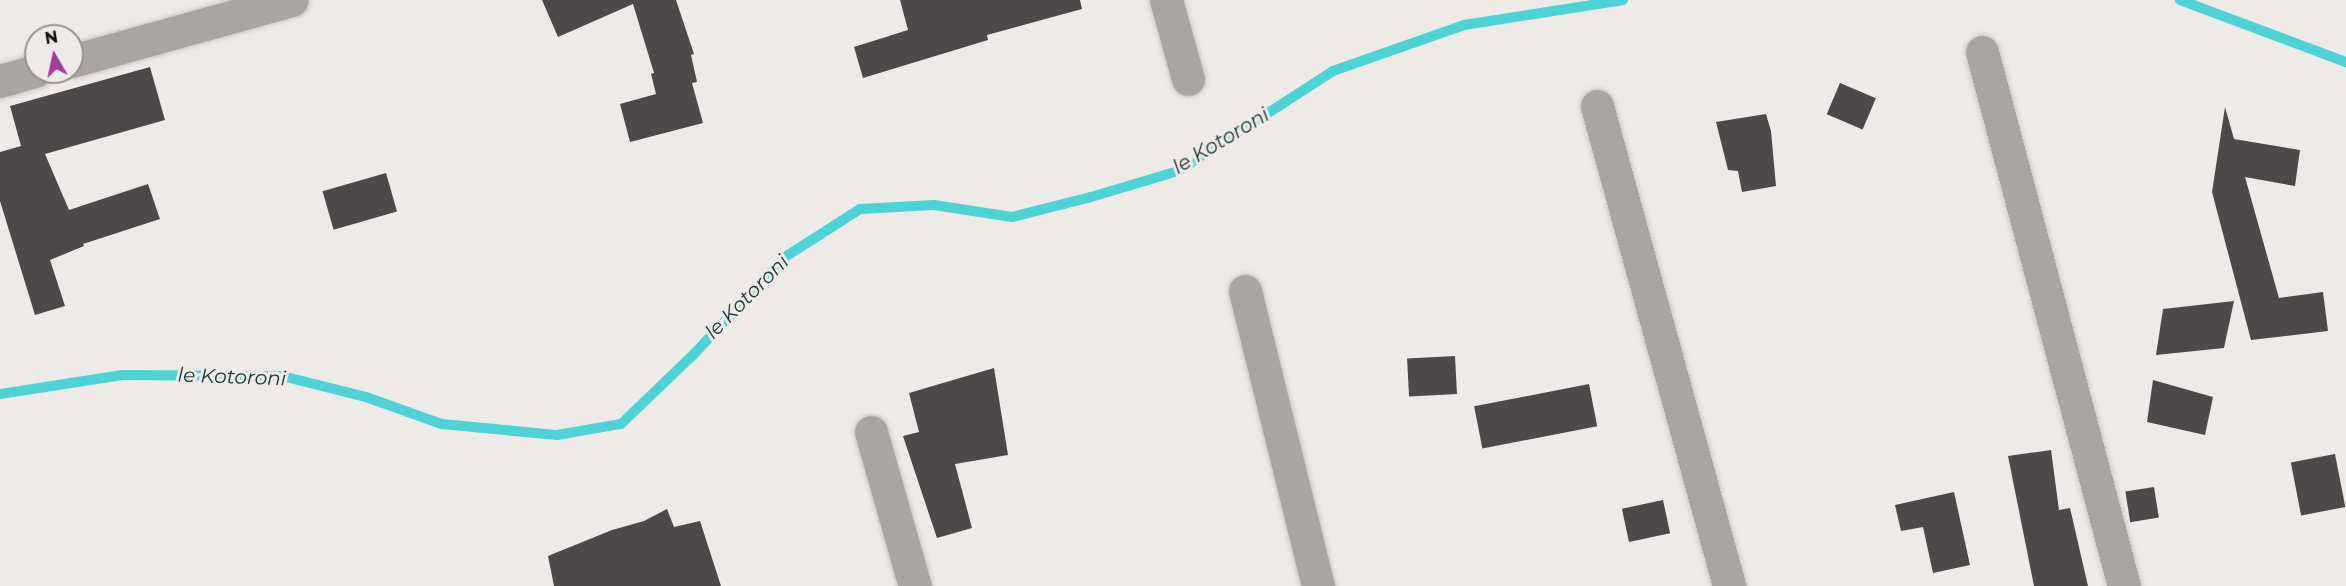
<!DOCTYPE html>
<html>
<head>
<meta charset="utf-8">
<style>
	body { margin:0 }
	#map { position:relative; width:2346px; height:586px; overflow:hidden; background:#eeeae8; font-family:Montserrat,sans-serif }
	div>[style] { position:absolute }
	.stream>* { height:10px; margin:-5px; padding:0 5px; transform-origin:5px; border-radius:5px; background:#4dd3d6 }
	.building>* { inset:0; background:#4d494a; transform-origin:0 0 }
	.roads { filter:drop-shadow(0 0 2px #cbc7c5) drop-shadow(0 0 2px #cbc7c5) }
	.minor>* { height:33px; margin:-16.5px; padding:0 16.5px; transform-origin:16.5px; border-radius:16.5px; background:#a8a6a5 }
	span { translate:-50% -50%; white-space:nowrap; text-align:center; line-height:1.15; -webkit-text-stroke:6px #eeeae8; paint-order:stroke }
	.water-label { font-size:20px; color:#22393a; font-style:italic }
	.north { position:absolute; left:24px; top:24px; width:60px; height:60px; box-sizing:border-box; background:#eeeae8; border:2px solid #969392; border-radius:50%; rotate:351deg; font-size:16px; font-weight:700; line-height:24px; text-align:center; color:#121110 }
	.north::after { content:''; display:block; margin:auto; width:21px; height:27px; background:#a63a9a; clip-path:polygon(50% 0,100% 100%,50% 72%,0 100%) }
</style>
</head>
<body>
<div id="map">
	<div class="stream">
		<div style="left:2180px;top:0;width:177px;rotate:20.5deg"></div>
		<div style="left:0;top:394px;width:124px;rotate:-8.8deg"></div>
		<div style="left:123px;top:375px;width:159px;rotate:0.4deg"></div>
		<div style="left:282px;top:376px;width:87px;rotate:14deg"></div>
		<div style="left:366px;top:397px;width:81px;rotate:19.6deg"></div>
		<div style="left:442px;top:424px;width:116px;rotate:5.5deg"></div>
		<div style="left:557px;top:435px;width:65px;rotate:-9.8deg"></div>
		<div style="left:621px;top:424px;width:101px;rotate:-43.8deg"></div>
		<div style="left:694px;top:354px;width:133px;rotate:-46.8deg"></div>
		<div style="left:785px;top:257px;width:89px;rotate:-32.6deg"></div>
		<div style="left:860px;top:209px;width:74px;rotate:-3.1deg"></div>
		<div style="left:934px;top:205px;width:79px;rotate:8.7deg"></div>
		<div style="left:1012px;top:217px;width:81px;rotate:-14.2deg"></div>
		<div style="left:1091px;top:197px;width:91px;rotate:-16.6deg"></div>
		<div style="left:1178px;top:171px;width:184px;rotate:-32.8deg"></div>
		<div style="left:1333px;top:71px;width:139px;rotate:-19.3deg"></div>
		<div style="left:1464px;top:25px;width:161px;rotate:-8.9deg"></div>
	</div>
	<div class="building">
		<div style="clip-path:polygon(542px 0,676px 0,694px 54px,691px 55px,697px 82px,692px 83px,703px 123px,630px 142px,620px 104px,656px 94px,651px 74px,654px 73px,633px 4px,558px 37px)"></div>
		<div style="clip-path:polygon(900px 0,1080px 0,1082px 9px,987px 35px,988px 40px,863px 78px,854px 47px,908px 30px)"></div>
		<div style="clip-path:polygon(150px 67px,165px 120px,45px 154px,69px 210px,148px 184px,160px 219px,83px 244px,84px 246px,50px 260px,65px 306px,35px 315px,0 201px,0 152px,21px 146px,10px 106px)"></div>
		<div style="left:1840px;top:83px;width:39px;height:34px;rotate:23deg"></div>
		<div style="clip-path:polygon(2225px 107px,2234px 139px,2300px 150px,2295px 186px,2245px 177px,2279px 298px,2323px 292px,2328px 331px,2251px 340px,2212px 192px)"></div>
		<div style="clip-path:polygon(1766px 114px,1771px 131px,1776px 186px,1742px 192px,1738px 171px,1728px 170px,1716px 122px)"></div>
		<div style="left:386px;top:173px;width:40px;height:66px;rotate:74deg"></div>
		<div style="clip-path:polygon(2234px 301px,2224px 348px,2156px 355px,2163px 309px)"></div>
		<div style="left:1455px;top:356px;width:38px;height:48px;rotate:87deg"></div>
		<div style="clip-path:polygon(994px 368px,1008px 455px,955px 464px,972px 528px,937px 538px,903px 436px,919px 432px,909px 393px)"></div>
		<div style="clip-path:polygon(2153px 380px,2213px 397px,2205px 435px,2147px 422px)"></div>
		<div style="left:1589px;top:384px;width:43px;height:117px;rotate:79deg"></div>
		<div style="clip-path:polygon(2051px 450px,2059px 510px,2070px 508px,2088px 586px,2034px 586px,2008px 456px)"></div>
		<div style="left:2335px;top:454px;width:54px;height:45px;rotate:79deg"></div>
		<div style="left:2154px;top:487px;width:31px;height:29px;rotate:81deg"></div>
		<div style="clip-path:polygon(1954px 492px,1970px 565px,1933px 573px,1923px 527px,1901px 531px,1895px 505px)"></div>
		<div style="left:1663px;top:500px;width:34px;height:42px;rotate:78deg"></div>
		<div style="clip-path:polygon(667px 509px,674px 527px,700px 521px,721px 586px,554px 586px,548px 556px,612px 530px,644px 521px)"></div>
	</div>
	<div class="roads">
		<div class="minor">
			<div style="left:1166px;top:0;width:82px;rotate:74.4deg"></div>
			<div style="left:1982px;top:52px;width:553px;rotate:75.11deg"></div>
			<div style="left:72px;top:61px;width:228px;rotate:-15.5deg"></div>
			<div style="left:0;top:81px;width:37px;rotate:-16deg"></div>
			<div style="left:1597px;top:106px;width:498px;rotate:74.6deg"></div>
			<div style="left:1245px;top:291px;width:304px;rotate:76.1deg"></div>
			<div style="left:871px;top:432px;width:160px;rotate:74.1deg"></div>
		</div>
	</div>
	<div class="water-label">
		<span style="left:1221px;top:141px;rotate:-31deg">le Kotoroni</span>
		<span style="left:747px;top:297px;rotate:-45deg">le Kotoroni</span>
		<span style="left:232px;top:377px;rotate:2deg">le Kotoroni</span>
	</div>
	<div class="north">N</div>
</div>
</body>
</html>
